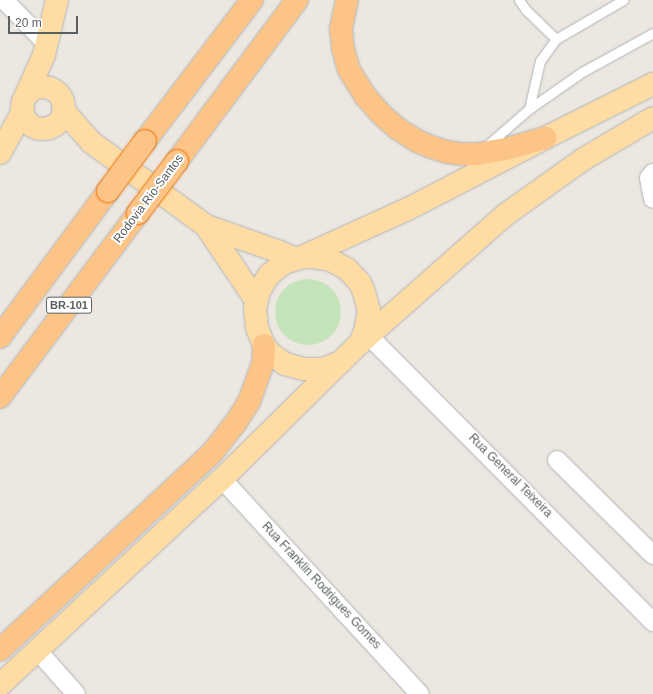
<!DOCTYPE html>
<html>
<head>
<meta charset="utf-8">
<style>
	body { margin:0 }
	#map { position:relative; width:653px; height:694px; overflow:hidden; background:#ece7e0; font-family:Helvetica,sans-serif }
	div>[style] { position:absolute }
	.green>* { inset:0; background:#c5e4bc }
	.round { border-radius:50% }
	.roads { filter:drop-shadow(0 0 1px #b1b5b8) drop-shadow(0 0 1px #b1b5b8) }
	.lane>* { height:9px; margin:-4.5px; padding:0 4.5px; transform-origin:4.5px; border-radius:4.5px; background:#fff }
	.street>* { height:18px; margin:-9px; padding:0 9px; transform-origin:9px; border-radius:9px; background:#fff }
	.primary>* { height:22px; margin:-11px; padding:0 11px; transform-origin:11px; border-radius:11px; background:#ffdca3 }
	.primary>.ring { margin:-11px; padding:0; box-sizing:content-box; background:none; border:22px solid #ffdca3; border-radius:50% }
	.highway>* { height:22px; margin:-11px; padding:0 11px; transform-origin:11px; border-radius:11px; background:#fcc587 }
	.bridges { filter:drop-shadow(0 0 1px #ec6f01) drop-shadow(0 0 1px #ec6f01) }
	.highway-bridge>* { height:22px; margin:-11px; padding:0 11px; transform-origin:11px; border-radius:11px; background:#fcc587 }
	span { translate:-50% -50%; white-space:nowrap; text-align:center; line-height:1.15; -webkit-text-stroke:4px #fff; paint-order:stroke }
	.shield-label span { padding:1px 3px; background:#fff; border:1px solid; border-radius:3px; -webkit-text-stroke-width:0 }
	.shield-label { font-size:11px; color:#595f61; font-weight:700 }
	.street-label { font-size:12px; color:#595f61 }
	.scale { position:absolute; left:8px; top:16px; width:70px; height:18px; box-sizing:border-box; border:2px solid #595f61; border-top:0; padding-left:5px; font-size:12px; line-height:14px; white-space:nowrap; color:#595f61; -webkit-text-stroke:3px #fff; paint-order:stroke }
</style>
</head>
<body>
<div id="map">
	<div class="green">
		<div class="round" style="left:275px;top:279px;width:66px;height:66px"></div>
	</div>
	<div class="roads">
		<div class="lane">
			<div style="left:519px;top:0;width:12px;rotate:55deg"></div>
			<div style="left:526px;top:10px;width:42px;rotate:44deg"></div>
			<div style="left:529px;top:109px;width:49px;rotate:-77.1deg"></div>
			<div style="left:540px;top:61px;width:27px;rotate:-54deg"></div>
			<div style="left:556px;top:39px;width:78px;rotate:-30.2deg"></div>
			<div style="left:484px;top:148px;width:60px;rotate:-40.9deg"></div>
			<div style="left:529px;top:109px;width:65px;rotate:-34.9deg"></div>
			<div style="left:582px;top:72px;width:81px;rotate:-28.8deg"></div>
		</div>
		<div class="street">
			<div style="left:4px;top:0;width:60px;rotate:45.7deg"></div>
			<div style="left:653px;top:173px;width:6px;rotate:129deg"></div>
			<div style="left:649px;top:178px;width:21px;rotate:79deg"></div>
			<div style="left:365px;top:332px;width:409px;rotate:45.2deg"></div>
			<div style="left:557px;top:460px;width:135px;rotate:44.7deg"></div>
			<div style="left:222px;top:479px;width:292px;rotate:47.4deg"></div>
			<div style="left:38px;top:651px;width:57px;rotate:48.5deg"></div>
		</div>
		<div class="primary">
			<div class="ring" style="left:22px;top:87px;width:20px;height:20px"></div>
			<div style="left:26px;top:95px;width:44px;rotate:-65.8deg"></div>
			<div style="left:44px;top:55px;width:57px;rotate:-76.7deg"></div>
			<div style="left:63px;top:110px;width:43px;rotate:48.8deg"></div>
			<div style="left:91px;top:142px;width:142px;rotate:36.1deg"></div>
			<div style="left:206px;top:226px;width:75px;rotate:19.4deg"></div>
			<div style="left:277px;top:251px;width:21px;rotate:23deg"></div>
			<div style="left:0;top:153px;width:48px;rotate:-61.3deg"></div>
			<div style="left:206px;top:226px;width:89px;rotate:56deg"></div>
			<div style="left:360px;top:343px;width:193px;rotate:-41.4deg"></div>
			<div style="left:505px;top:215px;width:95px;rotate:-35.5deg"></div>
			<div style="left:582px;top:160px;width:82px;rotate:-30.6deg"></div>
			<div style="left:341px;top:362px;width:19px;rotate:159deg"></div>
			<div style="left:323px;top:369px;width:19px;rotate:180deg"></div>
			<div style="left:304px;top:369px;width:20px;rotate:-165deg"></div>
			<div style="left:285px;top:364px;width:19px;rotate:-144deg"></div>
			<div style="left:270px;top:353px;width:10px;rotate:-127deg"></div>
			<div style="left:264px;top:345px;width:18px;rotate:-112deg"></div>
			<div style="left:257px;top:328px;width:19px;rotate:-96deg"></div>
			<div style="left:255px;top:309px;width:18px;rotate:-77deg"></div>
			<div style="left:259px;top:291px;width:19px;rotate:-58deg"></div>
			<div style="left:269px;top:275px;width:19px;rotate:-39deg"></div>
			<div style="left:284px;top:263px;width:19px;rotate:-18deg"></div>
			<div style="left:302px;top:257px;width:116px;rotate:-24.4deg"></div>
			<div style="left:408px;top:209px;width:154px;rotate:-27.4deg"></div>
			<div style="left:545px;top:138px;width:121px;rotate:-26.6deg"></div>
			<div style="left:0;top:685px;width:303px;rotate:-42.9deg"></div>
			<div style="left:222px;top:479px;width:194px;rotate:-44.6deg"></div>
			<div style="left:360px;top:343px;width:12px;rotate:-66deg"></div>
			<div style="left:365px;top:332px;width:22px;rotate:-80deg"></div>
			<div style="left:369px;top:310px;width:19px;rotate:-106deg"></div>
			<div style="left:364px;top:292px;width:10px;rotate:-114deg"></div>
			<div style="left:360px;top:283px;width:19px;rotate:-133deg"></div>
			<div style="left:347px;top:269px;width:18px;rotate:-151deg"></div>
			<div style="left:331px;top:260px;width:19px;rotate:-171deg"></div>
			<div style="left:312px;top:257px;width:10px;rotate:180deg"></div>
		</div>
		<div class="highway">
			<div style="left:347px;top:0;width:30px;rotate:102deg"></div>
			<div style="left:341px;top:29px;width:20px;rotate:84deg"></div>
			<div style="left:343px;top:49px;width:22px;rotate:74deg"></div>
			<div style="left:349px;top:70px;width:31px;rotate:58deg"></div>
			<div style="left:365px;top:96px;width:25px;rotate:48deg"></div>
			<div style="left:382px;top:115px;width:21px;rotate:41deg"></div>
			<div style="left:398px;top:129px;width:22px;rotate:32deg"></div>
			<div style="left:417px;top:141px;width:15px;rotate:23deg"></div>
			<div style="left:431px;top:147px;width:17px;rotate:17deg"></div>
			<div style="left:447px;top:152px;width:14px;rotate:8deg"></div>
			<div style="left:461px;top:154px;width:16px"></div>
			<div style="left:477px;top:154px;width:29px;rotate:-10deg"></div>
			<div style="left:506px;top:149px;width:41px;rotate:-15.8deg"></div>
			<div style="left:145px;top:141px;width:177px;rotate:-52.8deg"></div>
			<div style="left:177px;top:161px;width:201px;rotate:-53.3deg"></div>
			<div style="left:0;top:337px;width:182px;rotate:-53.5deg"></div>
			<div style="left:0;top:397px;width:230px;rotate:-53.1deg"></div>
			<div style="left:0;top:650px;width:289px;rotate:-42.9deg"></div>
			<div style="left:212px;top:453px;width:37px;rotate:-52deg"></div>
			<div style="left:235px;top:424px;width:26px;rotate:-58deg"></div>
			<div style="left:249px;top:402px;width:41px;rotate:-70.3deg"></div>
			<div style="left:263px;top:363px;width:18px;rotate:-87deg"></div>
		</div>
	</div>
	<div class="bridges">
		<div class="highway-bridge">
			<div style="left:108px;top:191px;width:62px;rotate:-53.5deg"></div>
			<div style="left:138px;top:213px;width:65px;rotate:-53.1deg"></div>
		</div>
	</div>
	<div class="shield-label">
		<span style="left:69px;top:305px">BR-101</span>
	</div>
	<div class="street-label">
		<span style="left:149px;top:199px;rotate:-53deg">Rodovia Rio-Santos</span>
		<span style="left:510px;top:476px;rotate:45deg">Rua General Teixeira</span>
		<span style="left:321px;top:586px;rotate:47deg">Rua Franklin Rodrigues Gomes</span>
	</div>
	<div class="scale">20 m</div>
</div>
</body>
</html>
